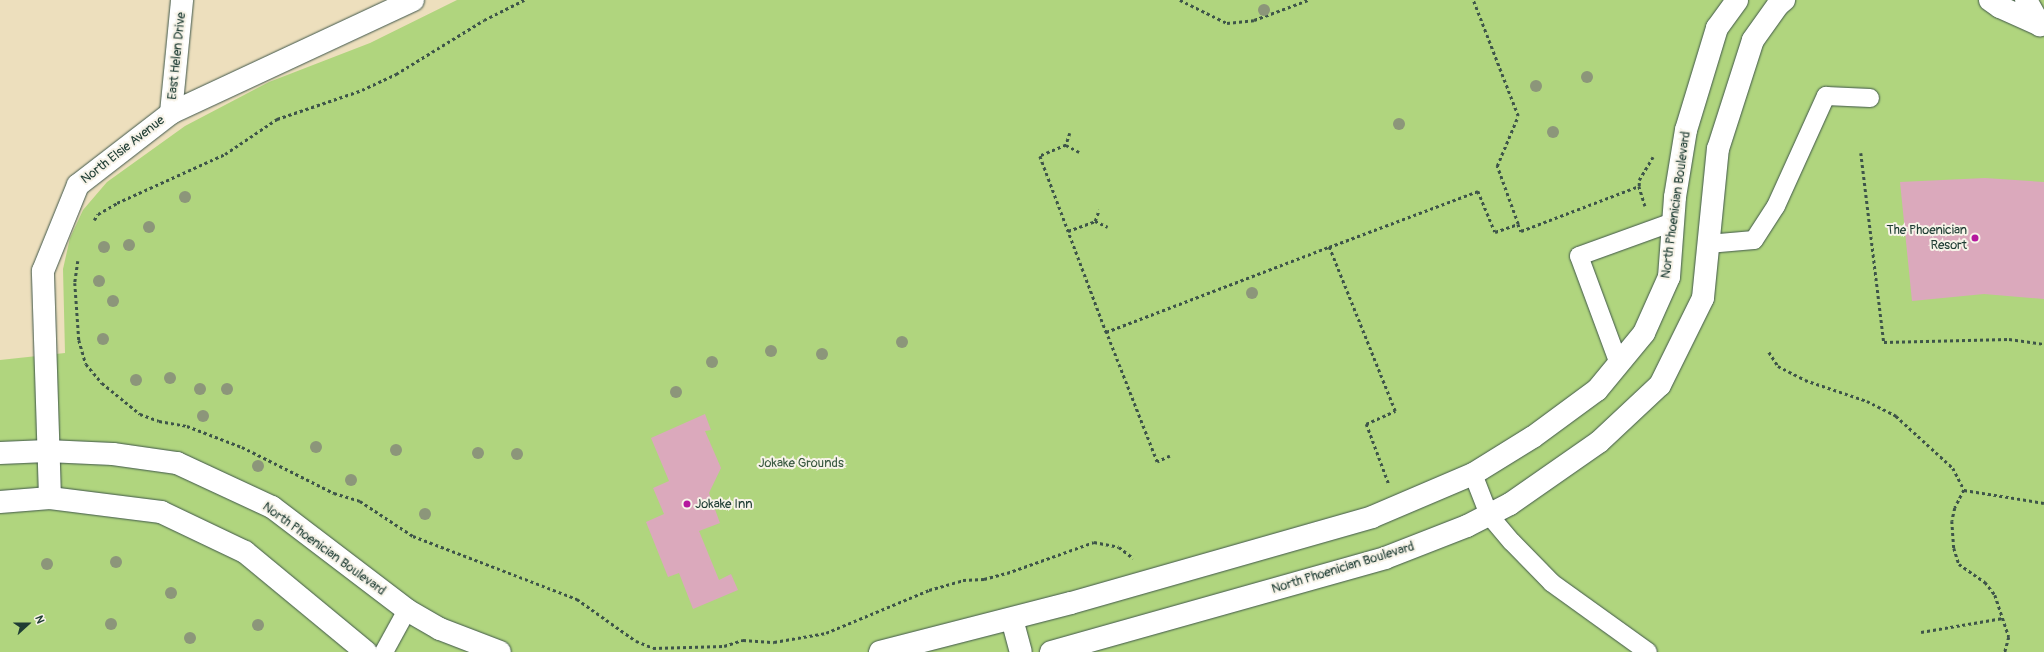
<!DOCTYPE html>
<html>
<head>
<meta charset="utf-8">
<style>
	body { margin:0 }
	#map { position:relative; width:2044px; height:652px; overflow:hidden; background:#eddfbd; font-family:Pangolin,sans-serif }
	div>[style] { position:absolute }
	.green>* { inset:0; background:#b0d57e }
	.building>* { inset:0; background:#dba9bc }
	.path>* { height:2.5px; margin-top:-1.25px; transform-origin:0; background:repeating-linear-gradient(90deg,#3e5549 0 3px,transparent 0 6px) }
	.roads { filter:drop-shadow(0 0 1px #3e5549) drop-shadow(0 0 1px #3e5549) }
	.service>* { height:18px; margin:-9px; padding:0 9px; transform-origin:9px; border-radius:9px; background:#fff }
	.minor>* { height:22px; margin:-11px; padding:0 11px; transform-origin:11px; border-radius:11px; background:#fff }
	.trees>* { width:12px; height:12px; margin:-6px; border-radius:50%; background:#8c967a }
	.dots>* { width:11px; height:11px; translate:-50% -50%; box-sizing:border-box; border:2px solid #f7f3e8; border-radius:50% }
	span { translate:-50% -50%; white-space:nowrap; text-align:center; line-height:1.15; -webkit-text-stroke:4px #f7f3e8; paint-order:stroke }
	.street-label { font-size:13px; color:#1f3d34 }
	.poi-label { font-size:13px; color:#1f3d34 }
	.right { translate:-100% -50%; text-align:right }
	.left { translate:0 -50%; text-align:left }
	.park-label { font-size:13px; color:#3c5b43 }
	.north { position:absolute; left:8px; top:604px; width:40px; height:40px; -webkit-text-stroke:3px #f7f3e8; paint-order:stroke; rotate:69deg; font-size:11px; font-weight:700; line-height:16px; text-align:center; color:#1f3d34 }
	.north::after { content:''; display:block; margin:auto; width:14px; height:18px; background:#1f3d34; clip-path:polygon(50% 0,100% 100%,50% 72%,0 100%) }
</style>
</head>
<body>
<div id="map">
	<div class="green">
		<div style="clip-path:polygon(457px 0,2044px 0,2044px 652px,0 652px,0 360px,65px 353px,63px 269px,70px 238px,83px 210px,107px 182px,185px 126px,269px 82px,370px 43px)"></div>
	</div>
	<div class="building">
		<div style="clip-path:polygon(1985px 178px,2044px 182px,2044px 299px,1984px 294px,1912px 301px,1900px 182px)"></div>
		<div style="clip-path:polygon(705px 414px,711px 430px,705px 431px,721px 468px,709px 493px,720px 523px,699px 531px,719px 580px,731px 574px,738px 590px,693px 609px,679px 573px,668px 577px,646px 522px,664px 514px,653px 488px,669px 481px,651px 438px)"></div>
	</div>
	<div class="path">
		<div style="left:1180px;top:0;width:52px;rotate:26.1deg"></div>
		<div style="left:1227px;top:23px;width:27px;rotate:-6deg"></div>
		<div style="left:1254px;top:20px;width:58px;rotate:-20.3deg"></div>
		<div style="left:1070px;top:133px;width:13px;rotate:108deg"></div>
		<div style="left:1066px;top:145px;width:28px;rotate:157deg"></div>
		<div style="left:1040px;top:156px;width:188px;rotate:69.4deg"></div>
		<div style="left:1066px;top:145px;width:15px;rotate:28deg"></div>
		<div style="left:1861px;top:153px;width:190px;rotate:83.1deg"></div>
		<div style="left:1884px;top:342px;width:125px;rotate:-1.4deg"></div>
		<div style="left:2009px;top:339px;width:35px;rotate:8deg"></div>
		<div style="left:1639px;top:186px;width:6px;rotate:-90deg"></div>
		<div style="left:1639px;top:180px;width:27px;rotate:-59deg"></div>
		<div style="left:94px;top:220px;width:7px;rotate:-56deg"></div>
		<div style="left:98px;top:214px;width:22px;rotate:-30deg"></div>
		<div style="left:117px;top:203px;width:119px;rotate:-24.4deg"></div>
		<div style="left:225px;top:154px;width:63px;rotate:-33.9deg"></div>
		<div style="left:277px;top:119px;width:90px;rotate:-18.8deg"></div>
		<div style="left:362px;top:90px;width:38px;rotate:-25deg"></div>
		<div style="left:396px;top:74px;width:103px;rotate:-31.5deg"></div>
		<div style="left:484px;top:20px;width:45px;rotate:-26.6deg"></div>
		<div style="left:1095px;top:221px;width:14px;rotate:25deg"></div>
		<div style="left:1518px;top:224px;width:8px;rotate:67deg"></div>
		<div style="left:1521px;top:231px;width:126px;rotate:-20.9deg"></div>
		<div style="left:1639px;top:186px;width:21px;rotate:73deg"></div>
		<div style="left:1068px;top:231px;width:29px;rotate:-20deg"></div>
		<div style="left:1095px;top:221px;width:12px;rotate:-70deg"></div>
		<div style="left:78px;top:261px;width:22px;rotate:98deg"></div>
		<div style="left:75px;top:283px;width:57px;rotate:86deg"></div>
		<div style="left:79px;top:340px;width:25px;rotate:74deg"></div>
		<div style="left:86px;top:364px;width:25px;rotate:50deg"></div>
		<div style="left:102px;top:383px;width:49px;rotate:39.2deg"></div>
		<div style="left:140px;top:414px;width:20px;rotate:20deg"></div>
		<div style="left:159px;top:421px;width:28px;rotate:10deg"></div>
		<div style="left:187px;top:426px;width:59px;rotate:20.9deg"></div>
		<div style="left:242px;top:447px;width:103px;rotate:26.6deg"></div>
		<div style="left:334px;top:493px;width:27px;rotate:17deg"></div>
		<div style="left:360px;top:501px;width:64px;rotate:33.4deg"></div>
		<div style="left:413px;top:536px;width:176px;rotate:21deg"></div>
		<div style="left:577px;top:599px;width:72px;rotate:35.4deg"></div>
		<div style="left:636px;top:641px;width:18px;rotate:22deg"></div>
		<div style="left:653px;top:648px;width:71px;rotate:-1.6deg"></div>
		<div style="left:724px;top:646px;width:20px;rotate:-18deg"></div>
		<div style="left:743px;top:640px;width:31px;rotate:4deg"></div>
		<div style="left:774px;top:642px;width:53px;rotate:-9.8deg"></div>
		<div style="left:826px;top:633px;width:112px;rotate:-22.7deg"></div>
		<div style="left:929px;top:590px;width:35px;rotate:-16deg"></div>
		<div style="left:963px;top:580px;width:21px;rotate:-3deg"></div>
		<div style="left:984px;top:579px;width:24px;rotate:-15deg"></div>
		<div style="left:1007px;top:573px;width:92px;rotate:-19.6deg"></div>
		<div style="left:1094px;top:542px;width:25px;rotate:11deg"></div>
		<div style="left:1119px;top:547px;width:18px;rotate:38deg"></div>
		<div style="left:1769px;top:352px;width:17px;rotate:57deg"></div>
		<div style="left:1778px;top:366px;width:30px;rotate:27deg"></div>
		<div style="left:1805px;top:380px;width:65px;rotate:18.7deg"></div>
		<div style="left:1867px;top:401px;width:33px;rotate:27deg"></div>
		<div style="left:1896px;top:416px;width:77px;rotate:42.4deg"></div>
		<div style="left:1953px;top:468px;width:25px;rotate:63deg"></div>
		<div style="left:1964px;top:490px;width:81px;rotate:9.2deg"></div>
		<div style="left:1170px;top:456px;width:14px;rotate:155deg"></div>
		<div style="left:1157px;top:462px;width:140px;rotate:-111.4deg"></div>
		<div style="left:1106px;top:332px;width:239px;rotate:-20.9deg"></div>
		<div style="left:1388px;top:483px;width:63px;rotate:-110.4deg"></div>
		<div style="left:1366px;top:424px;width:32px;rotate:-24deg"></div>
		<div style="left:1395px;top:411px;width:177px;rotate:-111.9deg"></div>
		<div style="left:1329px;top:247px;width:159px;rotate:-20.6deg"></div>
		<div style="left:1478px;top:191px;width:44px;rotate:67.5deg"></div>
		<div style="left:1495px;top:232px;width:24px;rotate:-19deg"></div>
		<div style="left:1518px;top:224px;width:62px;rotate:-109.9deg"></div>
		<div style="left:1497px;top:166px;width:54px;rotate:-67.2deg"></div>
		<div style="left:1518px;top:116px;width:124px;rotate:-111.2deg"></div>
		<div style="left:1964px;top:490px;width:20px;rotate:117deg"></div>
		<div style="left:1955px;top:508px;width:13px;rotate:103deg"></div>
		<div style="left:1952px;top:521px;width:27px;rotate:86deg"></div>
		<div style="left:1954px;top:548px;width:17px;rotate:73deg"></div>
		<div style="left:1959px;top:564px;width:32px;rotate:35deg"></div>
		<div style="left:1985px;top:582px;width:16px;rotate:52deg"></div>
		<div style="left:1995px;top:595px;width:44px;rotate:71.6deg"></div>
		<div style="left:2009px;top:637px;width:16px;rotate:105deg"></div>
		<div style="left:1921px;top:632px;width:83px;rotate:-9.7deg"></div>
	</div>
	<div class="roads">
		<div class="service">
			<div style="left:1708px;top:244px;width:46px;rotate:-5deg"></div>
			<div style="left:1754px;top:240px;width:40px;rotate:-57.1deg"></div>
			<div style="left:1776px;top:206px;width:121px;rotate:-65.6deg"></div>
			<div style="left:1826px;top:96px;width:44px;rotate:2.6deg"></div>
			<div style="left:1619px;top:364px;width:115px;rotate:-110.3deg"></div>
			<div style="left:1579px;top:256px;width:100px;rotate:-19.9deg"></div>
			<div style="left:1473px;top:474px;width:44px;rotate:68.7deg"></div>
			<div style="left:1489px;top:515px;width:35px;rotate:50deg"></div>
			<div style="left:1512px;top:542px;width:57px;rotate:45.7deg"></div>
			<div style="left:1552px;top:583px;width:118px;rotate:35.7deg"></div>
			<div style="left:384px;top:652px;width:48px;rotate:-61.3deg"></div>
		</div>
		<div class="minor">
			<div style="left:1990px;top:0;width:12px;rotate:35deg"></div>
			<div style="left:2000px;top:7px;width:44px;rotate:24.2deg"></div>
			<div style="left:2026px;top:0;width:29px;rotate:61deg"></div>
			<div style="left:171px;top:113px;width:114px;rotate:-84.4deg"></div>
			<div style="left:0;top:453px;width:47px;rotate:-2.4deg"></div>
			<div style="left:47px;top:451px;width:66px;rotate:2.6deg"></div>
			<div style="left:113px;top:454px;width:65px;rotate:8deg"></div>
			<div style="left:177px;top:463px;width:105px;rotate:24.9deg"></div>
			<div style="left:272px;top:507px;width:170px;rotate:37.3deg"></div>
			<div style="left:407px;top:610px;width:38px;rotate:30deg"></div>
			<div style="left:440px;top:629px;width:64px;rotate:21deg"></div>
			<div style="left:50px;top:498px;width:227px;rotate:-91.8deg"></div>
			<div style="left:43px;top:271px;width:93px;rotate:-67.9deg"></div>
			<div style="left:78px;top:185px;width:118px;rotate:-37.7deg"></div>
			<div style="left:171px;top:113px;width:267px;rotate:-25deg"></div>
			<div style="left:0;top:502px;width:50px;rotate:-4.6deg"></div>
			<div style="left:50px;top:498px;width:112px;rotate:7.2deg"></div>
			<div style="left:161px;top:512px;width:93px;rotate:25.5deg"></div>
			<div style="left:245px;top:552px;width:157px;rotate:39.6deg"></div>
			<div style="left:1012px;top:619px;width:34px;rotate:75deg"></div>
			<div style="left:880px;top:652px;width:197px;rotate:-14.4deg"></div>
			<div style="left:1071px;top:603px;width:313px;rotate:-15.9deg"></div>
			<div style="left:1372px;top:517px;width:110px;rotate:-23.1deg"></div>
			<div style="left:1473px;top:474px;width:70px;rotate:-31.7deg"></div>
			<div style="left:1533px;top:437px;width:79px;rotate:-36.3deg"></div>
			<div style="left:1597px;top:390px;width:74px;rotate:-50.5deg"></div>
			<div style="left:1644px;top:333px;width:61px;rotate:-65.9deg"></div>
			<div style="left:1669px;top:277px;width:80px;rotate:-85.7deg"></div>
			<div style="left:1675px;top:197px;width:68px;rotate:-80.7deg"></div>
			<div style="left:1686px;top:130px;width:107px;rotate:-73.1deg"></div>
			<div style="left:1717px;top:28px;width:34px;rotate:-54deg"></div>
			<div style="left:1051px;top:652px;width:347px;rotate:-15.7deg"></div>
			<div style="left:1385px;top:558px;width:88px;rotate:-21.3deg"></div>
			<div style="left:1467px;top:526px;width:48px;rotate:-27.1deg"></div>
			<div style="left:1510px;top:504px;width:108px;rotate:-34.9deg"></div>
			<div style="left:1599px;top:442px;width:83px;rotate:-43.1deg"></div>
			<div style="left:1660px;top:385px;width:97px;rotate:-63.7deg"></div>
			<div style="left:1703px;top:298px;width:150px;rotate:-84.3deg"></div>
			<div style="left:1718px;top:149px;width:114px;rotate:-72.2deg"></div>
			<div style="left:1753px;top:40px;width:43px;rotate:-54.5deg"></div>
			<div style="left:1778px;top:5px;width:8px;rotate:-40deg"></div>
		</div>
	</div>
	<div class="trees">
		<div style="left:1264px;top:10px"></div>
		<div style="left:1587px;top:77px"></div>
		<div style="left:1536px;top:86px"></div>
		<div style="left:1399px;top:124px"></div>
		<div style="left:1553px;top:132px"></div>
		<div style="left:185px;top:197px"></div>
		<div style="left:149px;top:227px"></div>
		<div style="left:129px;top:245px"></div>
		<div style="left:104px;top:247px"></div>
		<div style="left:99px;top:281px"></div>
		<div style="left:1252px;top:293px"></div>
		<div style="left:113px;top:301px"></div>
		<div style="left:103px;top:339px"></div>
		<div style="left:902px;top:342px"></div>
		<div style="left:771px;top:351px"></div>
		<div style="left:822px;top:354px"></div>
		<div style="left:712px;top:362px"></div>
		<div style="left:170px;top:378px"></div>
		<div style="left:136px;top:380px"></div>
		<div style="left:200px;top:389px"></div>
		<div style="left:227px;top:389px"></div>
		<div style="left:676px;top:392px"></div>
		<div style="left:203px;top:416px"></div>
		<div style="left:316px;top:447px"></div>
		<div style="left:396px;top:450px"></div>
		<div style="left:478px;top:453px"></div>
		<div style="left:517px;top:454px"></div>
		<div style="left:258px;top:466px"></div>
		<div style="left:351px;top:480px"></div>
		<div style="left:425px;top:514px"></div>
		<div style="left:116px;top:562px"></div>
		<div style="left:47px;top:564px"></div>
		<div style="left:171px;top:593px"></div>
		<div style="left:111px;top:624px"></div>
		<div style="left:258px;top:625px"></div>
		<div style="left:190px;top:638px"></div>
	</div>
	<div class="dots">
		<div style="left:1975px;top:238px;background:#b5179e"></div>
		<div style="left:687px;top:504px;background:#b5179e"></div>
	</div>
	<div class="street-label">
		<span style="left:177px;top:56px;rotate:-84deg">East Helen Drive</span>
		<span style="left:123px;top:150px;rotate:-38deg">North Elsie Avenue</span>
		<span style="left:1676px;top:205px;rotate:-82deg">North Phoenician Boulevard</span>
		<span style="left:324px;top:549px;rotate:36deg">North Phoenician Boulevard</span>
		<span style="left:1343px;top:568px;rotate:-17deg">North Phoenician Boulevard</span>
	</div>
	<div class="poi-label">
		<span class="right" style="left:1967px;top:238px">The Phoenician<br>Resort</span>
		<span class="left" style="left:695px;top:504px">Jokake Inn</span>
	</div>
	<div class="park-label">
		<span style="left:801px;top:463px">Jokake Grounds</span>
	</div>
	<div class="north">N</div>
</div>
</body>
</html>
